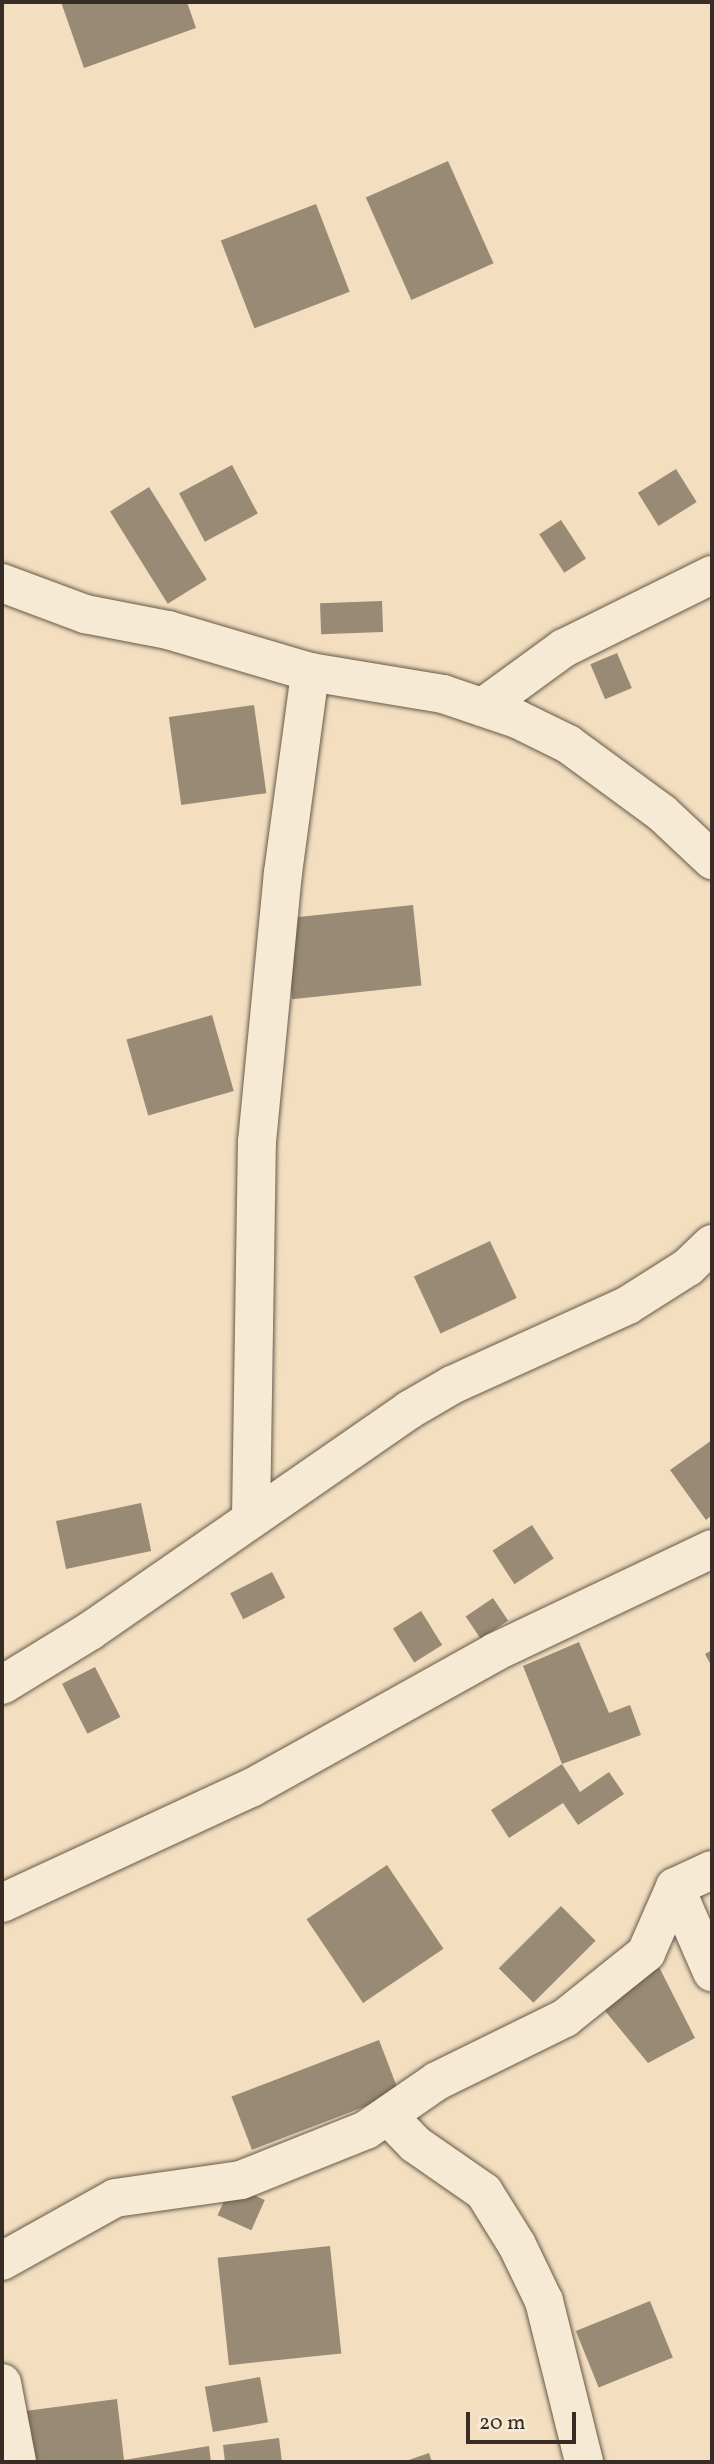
<!DOCTYPE html>
<html>
<head>
<meta charset="utf-8">
<style>
	body { margin:0 }
	#map { position:relative; width:714px; height:2464px; overflow:hidden; background:#f3dfbf; font-family:Vollkorn,serif }
	div>[style] { position:absolute }
	.building>* { inset:0; background:#998a75; transform-origin:0 0 }
	.roads { filter:drop-shadow(0 0 2px #665a4c) drop-shadow(0 0 2px #665a4c) }
	.street>* { height:38px; margin:-19px; padding:0 19px; transform-origin:19px; border-radius:19px; background:#f7ead5 }
	span { translate:-50% -50%; white-space:nowrap; text-align:center; line-height:1.15; -webkit-text-stroke:5px #f7ead5; paint-order:stroke }
	.frame { position:absolute; inset:0; border:4px solid #372d25; pointer-events:none }
	.scale { position:absolute; left:466px; top:2412px; width:110px; height:32px; box-sizing:border-box; border:4px solid #372d25; border-top:0; padding-left:9px; font-size:21px; line-height:24px; white-space:nowrap; color:#372d25; -webkit-text-stroke:5px #f7ead5; paint-order:stroke }
</style>
</head>
<body>
<div id="map">
	<div class="building">
		<div style="clip-path:polygon(61px 2px,187px 2px,196px 28px,84px 68px)"></div>
		<div style="left:448px;top:161px;width:112px;height:90px;rotate:66deg"></div>
		<div style="left:316px;top:204px;width:94px;height:102px;rotate:69deg"></div>
		<div style="left:232px;top:465px;width:55px;height:60px;rotate:62deg"></div>
		<div style="left:676px;top:469px;width:39px;height:45px;rotate:58deg"></div>
		<div style="left:149px;top:487px;width:109px;height:46px;rotate:58deg"></div>
		<div style="left:561px;top:520px;width:46px;height:26px;rotate:57deg"></div>
		<div style="left:382px;top:601px;width:31px;height:62px;rotate:88deg"></div>
		<div style="left:617px;top:653px;width:38px;height:29px;rotate:67deg"></div>
		<div style="left:254px;top:705px;width:89px;height:86px;rotate:82deg"></div>
		<div style="left:413px;top:905px;width:81px;height:130px;rotate:84deg"></div>
		<div style="left:212px;top:1015px;width:79px;height:89px;rotate:74deg"></div>
		<div style="left:490px;top:1241px;width:63px;height:84px;rotate:65deg"></div>
		<div style="clip-path:polygon(712px 1440px,712px 1515px,706px 1520px,670px 1470px)"></div>
		<div style="left:141px;top:1503px;width:49px;height:87px;rotate:78deg"></div>
		<div style="left:532px;top:1525px;width:40px;height:47px;rotate:57deg"></div>
		<div style="left:272px;top:1572px;width:29px;height:47px;rotate:63deg"></div>
		<div style="left:493px;top:1598px;width:27px;height:33px;rotate:56deg"></div>
		<div style="left:421px;top:1611px;width:40px;height:33px;rotate:58deg"></div>
		<div style="clip-path:polygon(579px 1642px,609px 1713px,630px 1705px,641px 1735px,562px 1764px,523px 1666px)"></div>
		<div style="clip-path:polygon(712px 1650px,712px 1667px,705px 1654px)"></div>
		<div style="left:95px;top:1667px;width:56px;height:37px;rotate:63deg"></div>
		<div style="clip-path:polygon(562px 1764px,580px 1792px,609px 1772px,624px 1794px,578px 1825px,563px 1803px,509px 1838px,491px 1810px)"></div>
		<div style="left:387px;top:1865px;width:101px;height:97px;rotate:56deg"></div>
		<div style="left:561px;top:1906px;width:49px;height:88px;rotate:45deg"></div>
		<div style="clip-path:polygon(658px 1965px,695px 2038px,648px 2063px,601px 2006px)"></div>
		<div style="left:379px;top:2040px;width:57px;height:158px;rotate:69deg"></div>
		<div style="left:231px;top:2185px;width:37px;height:33px;rotate:24deg"></div>
		<div style="left:330px;top:2246px;width:108px;height:113px;rotate:84deg"></div>
		<div style="left:650px;top:2301px;width:61px;height:80px;rotate:68deg"></div>
		<div style="left:260px;top:2377px;width:46px;height:56px;rotate:80deg"></div>
		<div style="clip-path:polygon(117px 2399px,124px 2460px,209px 2446px,211px 2462px,2px 2462px,2px 2414px)"></div>
		<div style="clip-path:polygon(279px 2438px,282px 2462px,225px 2462px,223px 2445px)"></div>
		<div style="clip-path:polygon(429px 2453px,432px 2462px,403px 2462px)"></div>
	</div>
	<div class="roads">
		<div class="street">
			<div style="left:2px;top:583px;width:89px;rotate:20.5deg"></div>
			<div style="left:85px;top:614px;width:85px;rotate:10.9deg"></div>
			<div style="left:168px;top:630px;width:148px;rotate:16.5deg"></div>
			<div style="left:310px;top:672px;width:135px;rotate:9.4deg"></div>
			<div style="left:443px;top:694px;width:78px;rotate:18.7deg"></div>
			<div style="left:517px;top:719px;width:57px;rotate:26.1deg"></div>
			<div style="left:568px;top:744px;width:117px;rotate:36.3deg"></div>
			<div style="left:662px;top:813px;width:69px;rotate:43.2deg"></div>
			<div style="left:483px;top:707px;width:100px;rotate:-36.1deg"></div>
			<div style="left:564px;top:648px;width:165px;rotate:-26.3deg"></div>
			<div style="left:251px;top:1519px;width:377px;rotate:-89.1deg"></div>
			<div style="left:257px;top:1142px;width:270px;rotate:-84.5deg"></div>
			<div style="left:283px;top:873px;width:203px;rotate:-82.3deg"></div>
			<div style="left:2px;top:1685px;width:103px;rotate:-31.5deg"></div>
			<div style="left:90px;top:1631px;width:388px;rotate:-34.7deg"></div>
			<div style="left:409px;top:1410px;width:50px;rotate:-30.2deg"></div>
			<div style="left:452px;top:1385px;width:193px;rotate:-24.4deg"></div>
			<div style="left:628px;top:1305px;width:71px;rotate:-32.3deg"></div>
			<div style="left:688px;top:1267px;width:33px;rotate:-44deg"></div>
			<div style="left:675px;top:1887px;width:93px;rotate:66.5deg"></div>
			<div style="left:2px;top:1903px;width:274px;rotate:-24.8deg"></div>
			<div style="left:251px;top:1788px;width:279px;rotate:-29.1deg"></div>
			<div style="left:495px;top:1652px;width:240px;rotate:-25.4deg"></div>
			<div style="left:388px;top:2116px;width:39px;rotate:46deg"></div>
			<div style="left:415px;top:2144px;width:84px;rotate:34.8deg"></div>
			<div style="left:484px;top:2192px;width:62px;rotate:58.1deg"></div>
			<div style="left:517px;top:2245px;width:62px;rotate:64.3deg"></div>
			<div style="left:544px;top:2301px;width:166px;rotate:76deg"></div>
			<div style="left:2px;top:2261px;width:129px;rotate:-29.1deg"></div>
			<div style="left:115px;top:2198px;width:127px;rotate:-8.1deg"></div>
			<div style="left:241px;top:2180px;width:135px;rotate:-21.8deg"></div>
			<div style="left:366px;top:2130px;width:86px;rotate:-34.6deg"></div>
			<div style="left:437px;top:2081px;width:143px;rotate:-26.2deg"></div>
			<div style="left:565px;top:2018px;width:104px;rotate:-38.7deg"></div>
			<div style="left:646px;top:1953px;width:72px;rotate:-66.3deg"></div>
			<div style="left:675px;top:1887px;width:41px;rotate:-24.7deg"></div>
			<div style="left:2px;top:2383px;width:80px;rotate:79.2deg"></div>
		</div>
	</div>
	<div class="frame"></div>
	<div class="scale">20 m</div>
</div>
</body>
</html>
